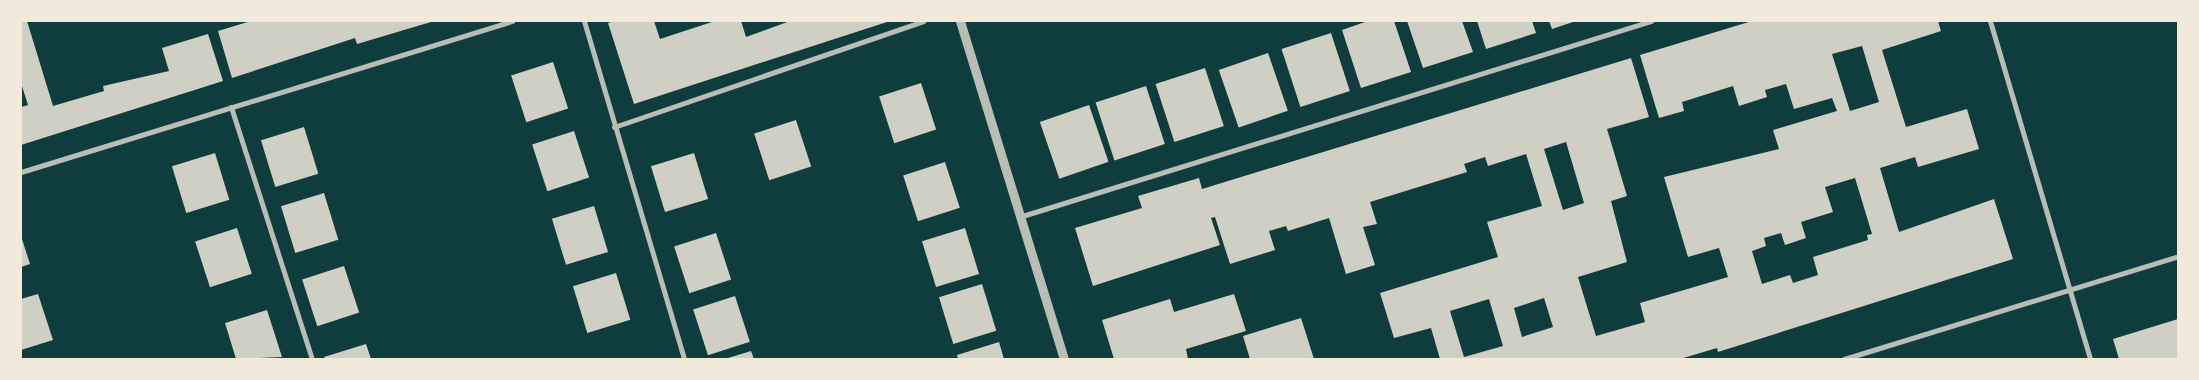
<!DOCTYPE html>
<html>
<head>
<meta charset="utf-8">
<style>
	body { margin:0 }
	#map { position:relative; width:2199px; height:380px; overflow:hidden; background:#0f3d3e; font-family:"IBM Plex Sans",sans-serif }
	div>[style] { position:absolute }
	.building>* { inset:0; background:#cfcfc3; transform-origin:0 0 }
	.minor>* { height:5px; margin:-2.5px; padding:0 2.5px; transform-origin:2.5px; border-radius:2.5px; background:#b8beb3 }
	.tertiary>* { height:9px; margin:-4.5px; padding:0 4.5px; transform-origin:4.5px; border-radius:4.5px; background:#b8beb3 }
	span { translate:-50% -50%; white-space:nowrap; text-align:center; line-height:1.15; -webkit-text-stroke:5px #f1e9da; paint-order:stroke }
	.frame { position:absolute; inset:0; border:22px solid #f1e9da; pointer-events:none }
</style>
</head>
<body>
<div id="map">
	<div class="building">
		<div style="clip-path:polygon(21px 21px,27px 21px,53px 106px,104px 91px,103px 86px,169px 71px,162px 48px,208px 34px,223px 81px,21px 145px,21px 107px,28px 105px,21px 83px)"></div>
		<div style="clip-path:polygon(251px 21px,431px 21px,431px 22px,357px 44px,355px 38px,232px 78px,218px 31px)"></div>
		<div style="clip-path:polygon(615px 21px,654px 21px,660px 39px,715px 21px,741px 21px,746px 37px,790px 21px,887px 22px,634px 104px,608px 23px)"></div>
		<div style="clip-path:polygon(1368px 21px,1394px 21px,1411px 72px,1361px 88px,1342px 30px)"></div>
		<div style="clip-path:polygon(1407px 21px,1462px 21px,1473px 52px,1423px 68px)"></div>
		<div style="clip-path:polygon(1477px 21px,1532px 21px,1536px 33px,1486px 49px)"></div>
		<div style="clip-path:polygon(1549px 21px,1573px 21px,1573px 22px,1552px 29px)"></div>
		<div style="clip-path:polygon(evenodd,1752px 21px,1938px 21px,1941px 31px,1882px 50px,1906px 127px,1967px 109px,1979px 149px,1918px 167px,1915px 157px,1880px 168px,1899px 232px,1994px 199px,2013px 259px,1718px 352px,1717px 348px,1680px 359px,1440px 359px,1431px 328px,1394px 338px,1380px 293px,1498px 257px,1487px 222px,1542px 206px,1526px 154px,1488px 166px,1485px 157px,1464px 164px,1467px 172px,1370px 202px,1377px 224px,1363px 227px,1375px 265px,1346px 274px,1329px 218px,1288px 231px,1286px 226px,1269px 231px,1275px 250px,1230px 264px,1215px 217px,1211px 218px,1220px 245px,1093px 286px,1075px 228px,1142px 208px,1138px 196px,1199px 178px,1202px 189px,1631px 58px,1649px 117px,1607px 129px,1627px 196px,1611px 201px,1627px 262px,1578px 277px,1596px 336px,1645px 322px,1640px 303px,1728px 277px,1719px 248px,1688px 257px,1664px 177px,1779px 149px,1773px 130px,1837px 111px,1832px 98px,1794px 109px,1786px 84px,1765px 90px,1767px 97px,1739px 106px,1733px 86px,1682px 102px,1684px 111px,1659px 118px,1640px 55px,1752px 21px,1862px 46px,1879px 102px,1850px 111px,1832px 54px,1862px 46px,1752px 21px,1566px 142px,1584px 203px,1563px 210px,1544px 149px,1566px 142px,1752px 21px,1855px 178px,1872px 234px,1867px 235px,1868px 240px,1813px 257px,1818px 275px,1793px 283px,1790px 275px,1762px 284px,1752px 251px,1766px 246px,1764px 238px,1781px 233px,1785px 245px,1806px 238px,1801px 222px,1833px 212px,1825px 187px,1855px 178px,1752px 21px,1544px 298px,1553px 327px,1522px 337px,1514px 308px,1544px 298px,1752px 21px,1489px 299px,1503px 346px,1464px 357px,1450px 311px,1489px 299px)"></div>
		<div style="left:1331px;top:33px;width:61px;height:52px;rotate:72deg"></div>
		<div style="left:1268px;top:53px;width:61px;height:52px;rotate:71deg"></div>
		<div style="left:553px;top:62px;width:49px;height:44px;rotate:72deg"></div>
		<div style="left:1205px;top:68px;width:61px;height:52px;rotate:72deg"></div>
		<div style="left:921px;top:83px;width:49px;height:44px;rotate:72deg"></div>
		<div style="left:1146px;top:86px;width:61px;height:53px;rotate:72deg"></div>
		<div style="left:1089px;top:105px;width:60px;height:52px;rotate:71deg"></div>
		<div style="left:796px;top:120px;width:49px;height:44px;rotate:72deg"></div>
		<div style="left:304px;top:127px;width:49px;height:45px;rotate:73deg"></div>
		<div style="left:574px;top:131px;width:49px;height:44px;rotate:72deg"></div>
		<div style="left:215px;top:153px;width:49px;height:45px;rotate:73deg"></div>
		<div style="left:694px;top:153px;width:48px;height:45px;rotate:73deg"></div>
		<div style="left:945px;top:162px;width:48px;height:44px;rotate:72deg"></div>
		<div style="left:324px;top:193px;width:49px;height:45px;rotate:73deg"></div>
		<div style="left:594px;top:206px;width:48px;height:44px;rotate:73deg"></div>
		<div style="left:237px;top:228px;width:48px;height:44px;rotate:72deg"></div>
		<div style="left:965px;top:228px;width:48px;height:45px;rotate:73deg"></div>
		<div style="left:716px;top:233px;width:49px;height:44px;rotate:72deg"></div>
		<div style="clip-path:polygon(21px 236px,30px 264px,21px 267px)"></div>
		<div style="left:344px;top:266px;width:49px;height:44px;rotate:72deg"></div>
		<div style="left:616px;top:273px;width:49px;height:45px;rotate:73deg"></div>
		<div style="left:982px;top:284px;width:49px;height:45px;rotate:73deg"></div>
		<div style="clip-path:polygon(38px 294px,53px 340px,21px 350px,21px 299px)"></div>
		<div style="clip-path:polygon(1234px 294px,1246px 331px,1186px 349px,1188px 359px,1114px 359px,1102px 320px,1170px 299px,1174px 312px)"></div>
		<div style="left:735px;top:296px;width:48px;height:44px;rotate:72deg"></div>
		<div style="clip-path:polygon(267px 310px,282px 357px,236px 359px,225px 323px)"></div>
		<div style="clip-path:polygon(1301px 318px,1314px 359px,1250px 359px,1243px 336px)"></div>
		<div style="clip-path:polygon(2178px 319px,2178px 359px,2119px 359px,2113px 339px)"></div>
		<div style="clip-path:polygon(999px 342px,1004px 359px,958px 359px,957px 355px)"></div>
		<div style="clip-path:polygon(366px 344px,371px 359px,325px 359px,324px 357px)"></div>
		<div style="clip-path:polygon(751px 351px,754px 359px,728px 359px,728px 358px)"></div>
	</div>
	<div class="minor">
		<div style="left:584px;top:21px;width:352px;rotate:73.5deg"></div>
		<div style="left:1990px;top:21px;width:352px;rotate:73.5deg"></div>
		<div style="left:231px;top:107px;width:265px;rotate:72.2deg"></div>
		<div style="left:614px;top:127px;width:327px;rotate:-18.9deg"></div>
		<div style="left:21px;top:172px;width:514px;rotate:-17.09deg"></div>
		<div style="left:1019px;top:217px;width:662px;rotate:-17.23deg"></div>
		<div style="left:1844px;top:359px;width:350px;rotate:-17.1deg"></div>
	</div>
	<div class="tertiary">
		<div style="left:960px;top:21px;width:354px;rotate:72.9deg"></div>
	</div>
	<div class="frame"></div>
</div>
</body>
</html>
